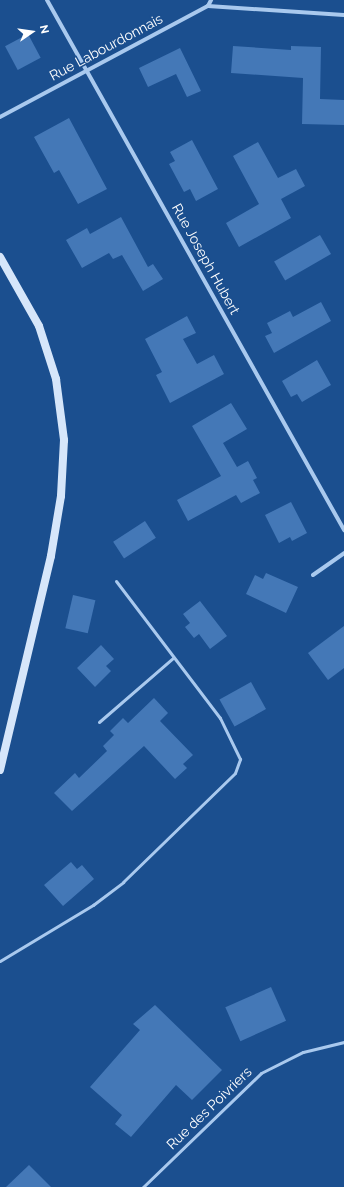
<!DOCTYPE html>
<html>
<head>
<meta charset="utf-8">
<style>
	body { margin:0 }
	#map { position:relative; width:344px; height:1187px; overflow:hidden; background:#1b4f8f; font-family:Raleway,sans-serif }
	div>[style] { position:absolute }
	.building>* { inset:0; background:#4478b7; transform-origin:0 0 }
	.service>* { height:3px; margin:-1.5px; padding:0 1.5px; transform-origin:1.5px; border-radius:1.5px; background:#a9c9ee }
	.minor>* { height:4px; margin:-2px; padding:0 2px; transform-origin:2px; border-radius:2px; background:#a9c9ee }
	.secondary>* { height:8px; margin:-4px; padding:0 4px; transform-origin:4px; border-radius:4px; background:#d6e6fa }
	span { translate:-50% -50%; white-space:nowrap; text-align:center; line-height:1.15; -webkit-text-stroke:3px #1b4f8f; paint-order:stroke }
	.street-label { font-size:14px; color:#fff }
	.north { position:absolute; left:12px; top:12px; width:40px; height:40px; -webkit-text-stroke:3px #1b4f8f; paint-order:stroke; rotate:77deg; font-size:11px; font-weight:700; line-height:16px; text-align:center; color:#fff }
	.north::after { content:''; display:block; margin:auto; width:14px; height:18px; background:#fff; clip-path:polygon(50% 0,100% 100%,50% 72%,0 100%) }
</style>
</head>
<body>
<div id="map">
	<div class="building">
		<div style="left:28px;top:34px;width:27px;height:26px;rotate:62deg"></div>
		<div style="clip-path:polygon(233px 46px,291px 50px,291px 46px,321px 47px,320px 99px,344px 100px,344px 125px,302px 124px,303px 78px,231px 73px)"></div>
		<div style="clip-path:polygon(180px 48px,201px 91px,187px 97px,176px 74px,148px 87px,139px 68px)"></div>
		<div style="clip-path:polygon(69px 118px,107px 189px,78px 204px,59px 170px,54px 173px,34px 137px)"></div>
		<div style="clip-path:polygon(192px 140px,218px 189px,196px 201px,190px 189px,184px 192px,169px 164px,175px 161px,170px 152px)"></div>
		<div style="clip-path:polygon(258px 142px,278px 178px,296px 169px,305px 186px,281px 199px,291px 218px,239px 247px,226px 223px,259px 204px,233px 156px)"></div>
		<div style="clip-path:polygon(121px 217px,148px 267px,153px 264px,163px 279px,143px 291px,122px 255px,113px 259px,109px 253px,82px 268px,66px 240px,87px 228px,90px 234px)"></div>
		<div style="left:320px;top:235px;width:22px;height:53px;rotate:60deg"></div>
		<div style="clip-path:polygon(321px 302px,331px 321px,274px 353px,265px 336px,272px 333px,267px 323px,290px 311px,293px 317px)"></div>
		<div style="clip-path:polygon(187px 316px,196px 333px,183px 339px,197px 364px,214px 355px,224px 374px,170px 403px,156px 375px,162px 372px,145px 339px)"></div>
		<div style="clip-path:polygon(317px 360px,331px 385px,302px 402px,297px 394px,291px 397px,282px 381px)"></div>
		<div style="clip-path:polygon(231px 403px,247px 429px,223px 443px,237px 467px,248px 461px,257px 478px,253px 480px,260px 493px,241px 503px,236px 495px,188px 521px,177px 500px,221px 476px,192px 426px)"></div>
		<div style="clip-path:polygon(291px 502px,307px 533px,292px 541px,290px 537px,279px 543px,265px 515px)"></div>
		<div style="left:145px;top:521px;width:20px;height:38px;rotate:57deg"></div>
		<div style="clip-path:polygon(266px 573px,298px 587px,286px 613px,246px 594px,255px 575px,263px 579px)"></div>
		<div style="left:73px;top:595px;width:23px;height:34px;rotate:13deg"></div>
		<div style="clip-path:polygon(200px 601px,227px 636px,210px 649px,199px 634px,194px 638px,185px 627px,190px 623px,183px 614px)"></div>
		<div style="clip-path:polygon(344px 626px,344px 668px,328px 680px,308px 653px)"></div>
		<div style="clip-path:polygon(101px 645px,114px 659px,106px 666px,111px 671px,95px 687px,77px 668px)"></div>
		<div style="left:251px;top:682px;width:31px;height:36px;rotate:61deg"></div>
		<div style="clip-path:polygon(154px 698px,168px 713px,160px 721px,193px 755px,183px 764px,187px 768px,175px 779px,144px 746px,72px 811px,54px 793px,75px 773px,79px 778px,107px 751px,103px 746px,114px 735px,110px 731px,123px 718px,128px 723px)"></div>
		<div style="clip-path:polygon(71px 862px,77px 869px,82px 865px,94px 879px,63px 906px,44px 885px)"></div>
		<div style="left:271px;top:987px;width:37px;height:50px;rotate:66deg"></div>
		<div style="clip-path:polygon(155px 1005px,222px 1070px,192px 1100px,176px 1085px,131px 1137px,115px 1124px,122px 1115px,90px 1087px,140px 1030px,133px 1024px)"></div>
		<div style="clip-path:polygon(29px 1165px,51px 1187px,6px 1187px)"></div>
	</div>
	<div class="service">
		<div style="left:99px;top:722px;width:98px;rotate:-40.9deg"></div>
		<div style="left:0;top:961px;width:109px;rotate:-31.1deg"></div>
		<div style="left:93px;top:905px;width:38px;rotate:-37deg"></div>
		<div style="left:123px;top:882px;width:156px;rotate:-44.2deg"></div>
		<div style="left:235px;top:773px;width:15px;rotate:-70deg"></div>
		<div style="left:240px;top:759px;width:46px;rotate:-116deg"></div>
		<div style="left:220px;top:718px;width:172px;rotate:-127.2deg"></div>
		<div style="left:143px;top:1187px;width:164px;rotate:-44deg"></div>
		<div style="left:261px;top:1073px;width:47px;rotate:-26.6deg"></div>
		<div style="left:303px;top:1052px;width:42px;rotate:-13.7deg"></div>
	</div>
	<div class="minor">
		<div style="left:47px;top:0;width:608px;rotate:60.73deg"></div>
		<div style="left:208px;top:6px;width:7px;rotate:-63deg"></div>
		<div style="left:0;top:117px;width:236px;rotate:-28.1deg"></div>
		<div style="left:208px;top:6px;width:136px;rotate:3.8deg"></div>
		<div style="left:313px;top:575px;width:38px;rotate:-35deg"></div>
	</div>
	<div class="secondary">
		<div style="left:0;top:257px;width:79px;rotate:60.5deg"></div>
		<div style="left:39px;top:326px;width:56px;rotate:72.2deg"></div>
		<div style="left:56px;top:379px;width:62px;rotate:82.5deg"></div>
		<div style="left:64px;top:440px;width:56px;rotate:93.1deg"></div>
		<div style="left:61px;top:496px;width:61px;rotate:99.5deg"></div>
		<div style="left:51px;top:556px;width:220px;rotate:103.4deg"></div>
	</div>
	<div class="street-label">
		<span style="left:106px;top:47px;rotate:-28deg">Rue Labourdonnais</span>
		<span style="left:206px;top:259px;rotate:61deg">Rue Joseph Hubert</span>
		<span style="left:209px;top:1108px;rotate:-44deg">Rue des Poivriers</span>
	</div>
	<div class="north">N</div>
</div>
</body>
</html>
